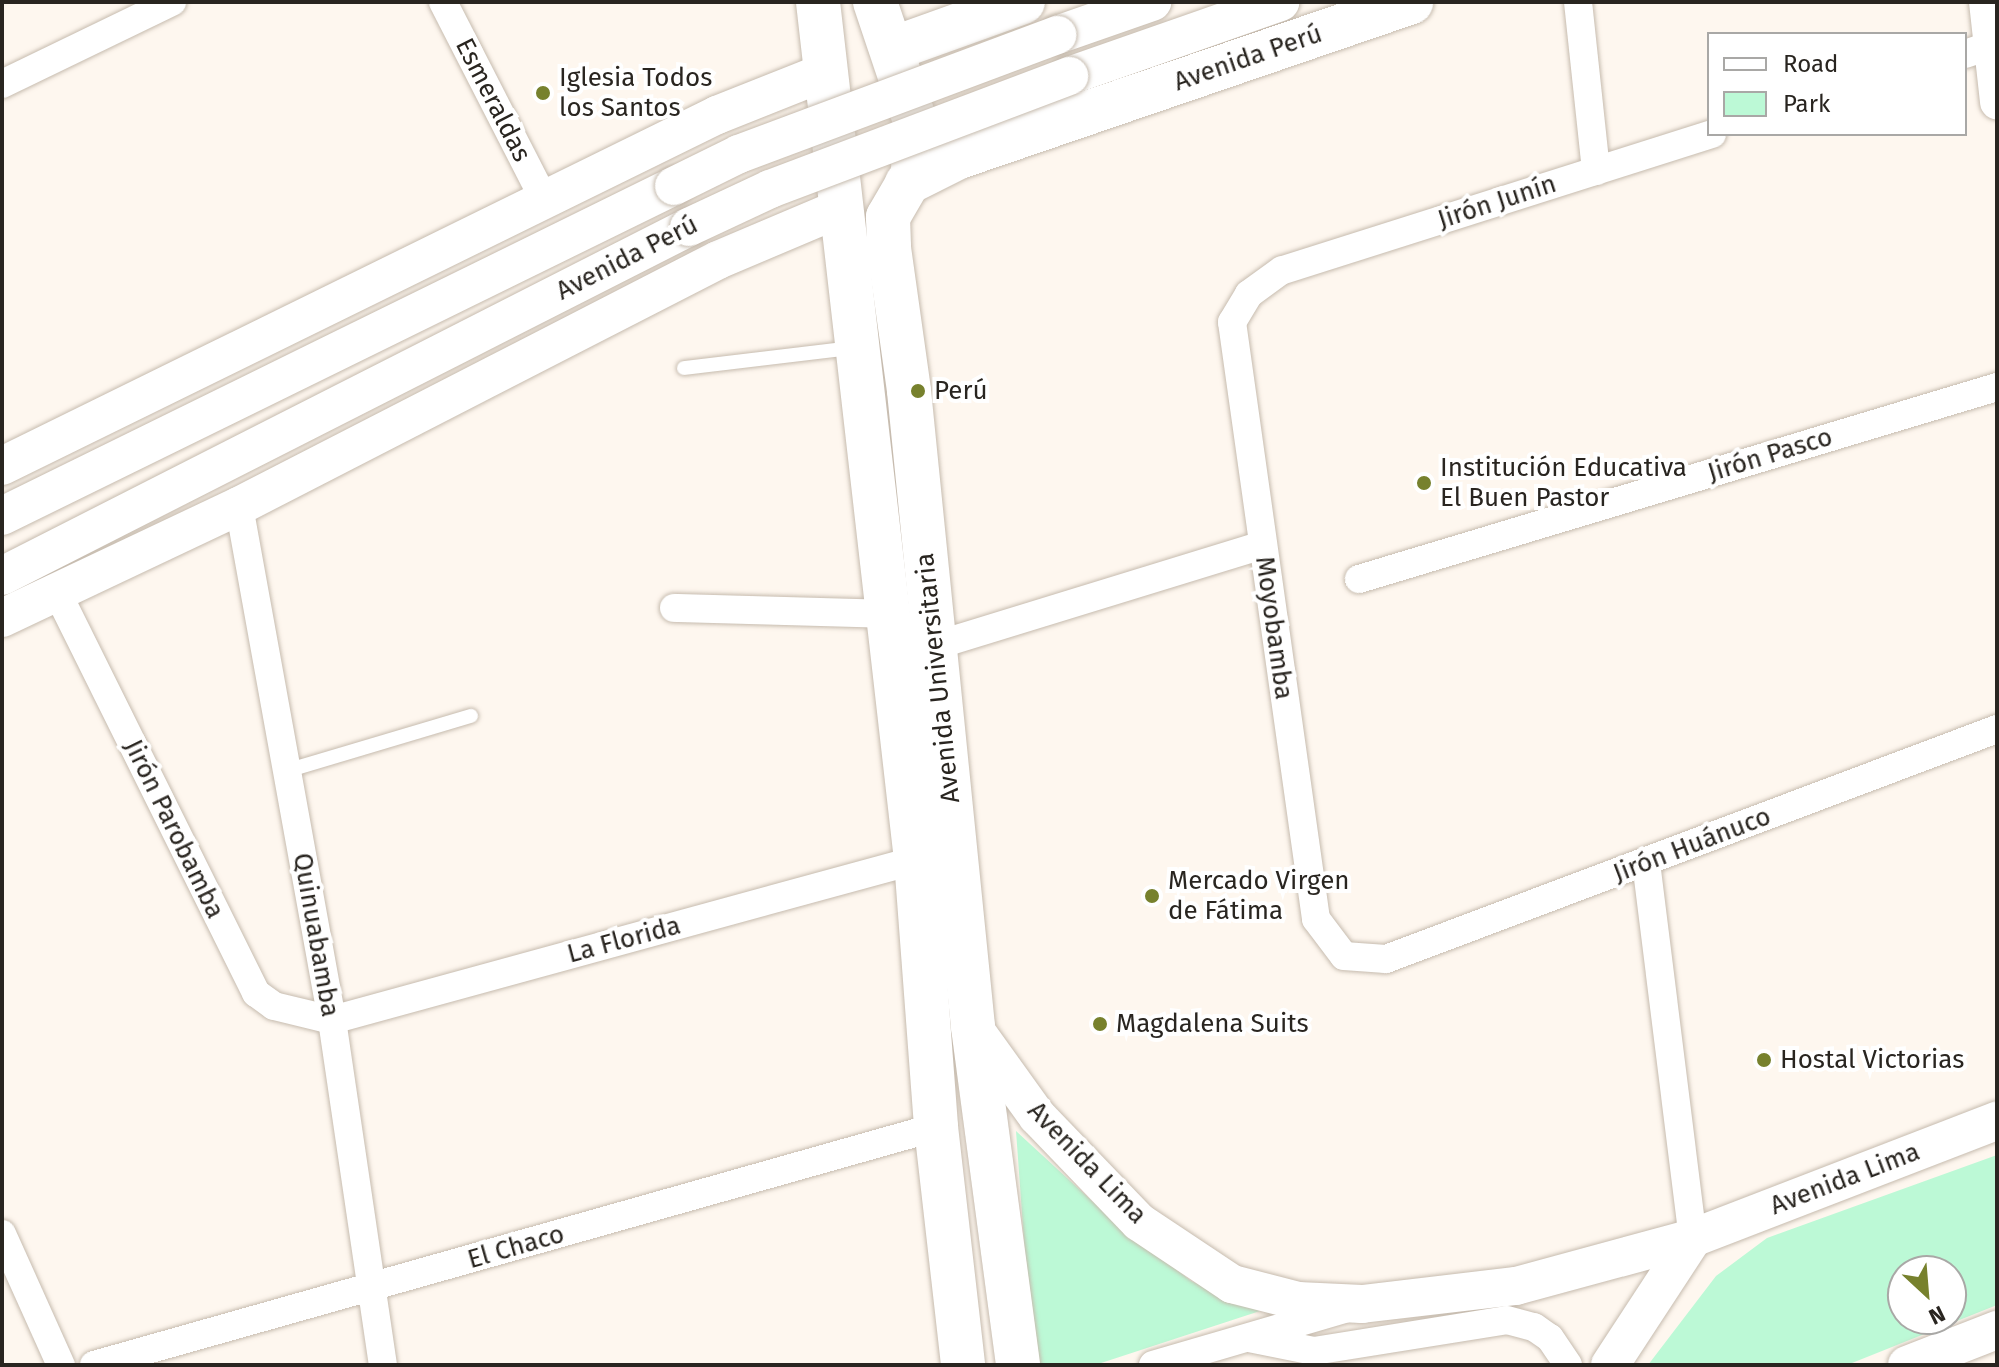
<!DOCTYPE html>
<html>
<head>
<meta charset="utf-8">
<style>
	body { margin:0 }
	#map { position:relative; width:1999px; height:1367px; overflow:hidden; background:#fef7ef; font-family:"Fira Sans",sans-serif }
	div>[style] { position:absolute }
	.green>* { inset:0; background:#bcf9d6 }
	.roads { filter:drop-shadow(0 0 2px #c6bbae) drop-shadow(0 0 2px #c6bbae) }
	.service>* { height:14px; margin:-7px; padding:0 7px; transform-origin:7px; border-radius:7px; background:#fff }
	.minor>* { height:28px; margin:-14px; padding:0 14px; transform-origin:14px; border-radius:14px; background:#fff }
	.tertiary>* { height:34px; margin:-17px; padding:0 17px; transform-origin:17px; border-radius:17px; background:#fff }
	.secondary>* { height:38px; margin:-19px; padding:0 19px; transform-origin:19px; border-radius:19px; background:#fff }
	.primary>* { height:44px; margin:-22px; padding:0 22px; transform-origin:22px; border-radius:22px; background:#fff }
	.bridges { filter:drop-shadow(0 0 2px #c6bbae) drop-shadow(0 0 2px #c6bbae) }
	.secondary-bridge>* { height:38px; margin:-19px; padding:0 19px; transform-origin:19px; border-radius:19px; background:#fff }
	.dots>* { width:22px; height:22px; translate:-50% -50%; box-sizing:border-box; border:4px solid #fff; border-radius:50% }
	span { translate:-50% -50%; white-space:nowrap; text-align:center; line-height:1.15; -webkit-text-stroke:8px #fff; paint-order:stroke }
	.street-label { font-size:26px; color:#292520 }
	.poi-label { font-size:26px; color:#292520 }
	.left { translate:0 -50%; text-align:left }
	.frame { position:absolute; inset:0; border:4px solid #292520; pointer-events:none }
	.legend { position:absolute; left:1707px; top:32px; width:260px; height:104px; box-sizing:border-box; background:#fff; border:2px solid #a9a8a6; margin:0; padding:10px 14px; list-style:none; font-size:24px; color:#292520 }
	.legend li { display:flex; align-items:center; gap:16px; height:40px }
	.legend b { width:40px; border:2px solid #a9a8a6 }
	.north { position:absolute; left:1887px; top:1255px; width:80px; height:80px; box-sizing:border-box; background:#fff; border:2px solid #a9a8a6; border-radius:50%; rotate:154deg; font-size:22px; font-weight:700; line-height:32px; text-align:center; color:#292520 }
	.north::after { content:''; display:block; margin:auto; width:28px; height:36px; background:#77812d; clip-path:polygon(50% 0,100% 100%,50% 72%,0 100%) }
</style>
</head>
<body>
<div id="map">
	<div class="green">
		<div style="clip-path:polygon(1016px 1131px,1105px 1213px,1191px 1281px,1260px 1311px,1095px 1365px,1033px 1365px)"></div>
		<div style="clip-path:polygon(evenodd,1997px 1155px,1997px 1305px,1847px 1365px,1648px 1365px,1716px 1276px,1767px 1238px,1997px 1155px,1903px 1271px,1951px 1271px,1951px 1319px,1903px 1319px,1903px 1271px)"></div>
	</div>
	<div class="roads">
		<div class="service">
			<div style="left:684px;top:368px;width:169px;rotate:-6.8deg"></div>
			<div style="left:286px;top:771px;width:193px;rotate:-16.6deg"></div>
		</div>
		<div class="minor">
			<div style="left:443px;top:2px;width:221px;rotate:62.9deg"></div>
			<div style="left:1578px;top:2px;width:170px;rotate:83.9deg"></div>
			<div style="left:1965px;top:54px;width:34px;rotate:-19deg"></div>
			<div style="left:2px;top:84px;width:189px;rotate:-25.8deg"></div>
			<div style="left:1712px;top:134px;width:451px;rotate:162.4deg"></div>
			<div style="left:1282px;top:270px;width:41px;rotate:144deg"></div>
			<div style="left:1249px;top:294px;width:33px;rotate:121deg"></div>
			<div style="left:1232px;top:322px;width:603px;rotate:81.99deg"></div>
			<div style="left:1316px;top:919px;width:46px;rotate:52.9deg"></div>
			<div style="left:1344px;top:956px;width:42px;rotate:4.1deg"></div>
			<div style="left:1386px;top:959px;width:653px;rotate:-20.63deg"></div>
			<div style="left:239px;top:506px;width:522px;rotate:79.74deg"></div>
			<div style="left:332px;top:1020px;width:349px;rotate:81.6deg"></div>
			<div style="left:1359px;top:579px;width:666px;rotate:-16.75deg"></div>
			<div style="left:57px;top:592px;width:448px;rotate:63.6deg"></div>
			<div style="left:256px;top:993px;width:22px;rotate:36deg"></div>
			<div style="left:274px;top:1006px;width:60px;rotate:13.6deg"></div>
			<div style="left:332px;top:1020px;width:606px;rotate:-15.32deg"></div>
			<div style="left:674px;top:608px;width:213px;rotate:1.6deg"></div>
			<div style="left:934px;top:646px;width:343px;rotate:-17.1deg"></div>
			<div style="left:1646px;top:862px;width:379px;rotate:82.9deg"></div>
			<div style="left:2px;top:1234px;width:144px;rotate:65.8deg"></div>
			<div style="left:1249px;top:1338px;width:66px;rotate:11.3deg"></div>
			<div style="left:1314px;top:1351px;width:195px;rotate:-9.1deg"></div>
			<div style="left:1507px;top:1320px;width:28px;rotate:15deg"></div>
			<div style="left:1534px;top:1327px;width:19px;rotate:35deg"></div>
			<div style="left:1550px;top:1338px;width:32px;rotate:56deg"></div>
			<div style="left:94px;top:1365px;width:875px;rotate:-15.78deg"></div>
			<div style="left:1153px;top:1365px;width:200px;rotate:-16.3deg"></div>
		</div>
		<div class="tertiary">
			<div style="left:1986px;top:2px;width:101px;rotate:83.7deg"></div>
		</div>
		<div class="secondary">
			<div style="left:1057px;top:35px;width:101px;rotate:-19.2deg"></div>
			<div style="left:1069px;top:76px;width:224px;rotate:-19.3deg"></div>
			<div style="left:2px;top:466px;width:797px;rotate:-26.15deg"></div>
			<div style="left:717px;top:115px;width:116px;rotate:-21.7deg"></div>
			<div style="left:2px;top:516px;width:749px;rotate:-26.15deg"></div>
			<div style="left:2px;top:576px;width:771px;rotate:-26.93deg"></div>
			<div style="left:2px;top:618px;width:262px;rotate:-25.3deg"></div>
			<div style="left:239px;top:506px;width:538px;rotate:-27.18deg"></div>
			<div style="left:718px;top:260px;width:134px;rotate:-22.9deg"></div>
			<div style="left:973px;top:1027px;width:110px;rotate:54.3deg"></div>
			<div style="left:1037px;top:1116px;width:147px;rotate:46.1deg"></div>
			<div style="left:1139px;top:1222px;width:112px;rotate:33.7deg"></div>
			<div style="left:1232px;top:1284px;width:68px;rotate:14.4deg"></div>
			<div style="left:1298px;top:1301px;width:64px;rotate:2.7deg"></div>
			<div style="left:1362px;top:1304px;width:155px;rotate:-6.7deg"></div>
			<div style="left:1516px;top:1286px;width:183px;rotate:-15.2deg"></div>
			<div style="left:1693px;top:1238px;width:326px;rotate:-21.1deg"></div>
			<div style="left:1610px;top:1365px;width:152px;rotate:-56.8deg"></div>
			<div style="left:1907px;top:1365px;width:97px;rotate:-21.3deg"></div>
		</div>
		<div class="primary">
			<div style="left:818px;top:2px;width:864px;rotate:83.48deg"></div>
			<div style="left:916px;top:860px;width:268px;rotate:85.7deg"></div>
			<div style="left:936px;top:1127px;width:240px;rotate:83.5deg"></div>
			<div style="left:875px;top:2px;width:122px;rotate:71.4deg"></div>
			<div style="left:914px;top:118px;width:56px;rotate:91deg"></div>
			<div style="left:913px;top:174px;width:50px;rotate:120.2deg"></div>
			<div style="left:888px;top:217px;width:31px;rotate:88deg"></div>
			<div style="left:889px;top:248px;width:144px;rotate:82deg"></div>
			<div style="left:909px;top:391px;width:639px;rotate:84.25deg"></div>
			<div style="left:973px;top:1027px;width:341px;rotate:82.4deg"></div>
			<div style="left:892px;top:49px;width:139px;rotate:-19.7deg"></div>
			<div style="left:907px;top:183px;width:58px;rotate:-26.6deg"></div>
			<div style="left:959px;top:157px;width:478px;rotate:-18.9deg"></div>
		</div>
	</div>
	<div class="bridges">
		<div class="secondary-bridge">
			<div style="left:674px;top:186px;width:72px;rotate:-26.2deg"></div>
			<div style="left:739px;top:154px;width:340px;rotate:-20.5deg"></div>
			<div style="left:689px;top:227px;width:89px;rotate:-25.1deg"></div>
			<div style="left:770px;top:189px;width:320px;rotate:-20.7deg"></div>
		</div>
	</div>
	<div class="dots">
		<div style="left:543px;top:93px;background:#77812d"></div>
		<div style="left:918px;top:391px;background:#77812d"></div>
		<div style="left:1424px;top:483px;background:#77812d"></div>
		<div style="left:1152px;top:896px;background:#77812d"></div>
		<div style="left:1100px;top:1024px;background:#77812d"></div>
		<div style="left:1764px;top:1060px;background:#77812d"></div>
	</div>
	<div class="street-label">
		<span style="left:1248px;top:58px;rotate:-19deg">Avenida Perú</span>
		<span style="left:493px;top:100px;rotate:63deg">Esmeraldas</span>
		<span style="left:1497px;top:202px;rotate:-18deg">Jirón Junín</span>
		<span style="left:627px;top:258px;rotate:-27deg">Avenida Perú</span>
		<span style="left:1770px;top:455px;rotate:-17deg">Jirón Pasco</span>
		<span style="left:1274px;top:628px;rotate:82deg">Moyobamba</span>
		<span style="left:938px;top:678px;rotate:-96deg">Avenida Universitaria</span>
		<span style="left:174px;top:829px;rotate:64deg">Jirón Parobamba</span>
		<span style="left:1692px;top:845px;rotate:-21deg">Jirón Huánuco</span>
		<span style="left:316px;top:935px;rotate:80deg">Quinuabamba</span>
		<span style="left:624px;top:940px;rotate:-15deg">La Florida</span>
		<span style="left:1087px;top:1163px;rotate:46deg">Avenida Lima</span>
		<span style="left:1845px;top:1179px;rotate:-21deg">Avenida Lima</span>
		<span style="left:516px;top:1247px;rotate:-16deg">El Chaco</span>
	</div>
	<div class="poi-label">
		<span class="left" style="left:559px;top:93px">Iglesia Todos<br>los Santos</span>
		<span class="left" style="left:934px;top:391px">Perú</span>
		<span class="left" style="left:1440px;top:483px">Institución Educativa<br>El Buen Pastor</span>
		<span class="left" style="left:1168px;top:896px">Mercado Virgen<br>de Fátima</span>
		<span class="left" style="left:1116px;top:1024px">Magdalena Suits</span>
		<span class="left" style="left:1780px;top:1060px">Hostal Victorias</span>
	</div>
	<div class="frame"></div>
	<ul class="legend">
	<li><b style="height:10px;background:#fff"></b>Road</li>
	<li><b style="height:22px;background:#bcf9d6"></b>Park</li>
	</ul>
	<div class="north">N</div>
</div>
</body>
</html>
